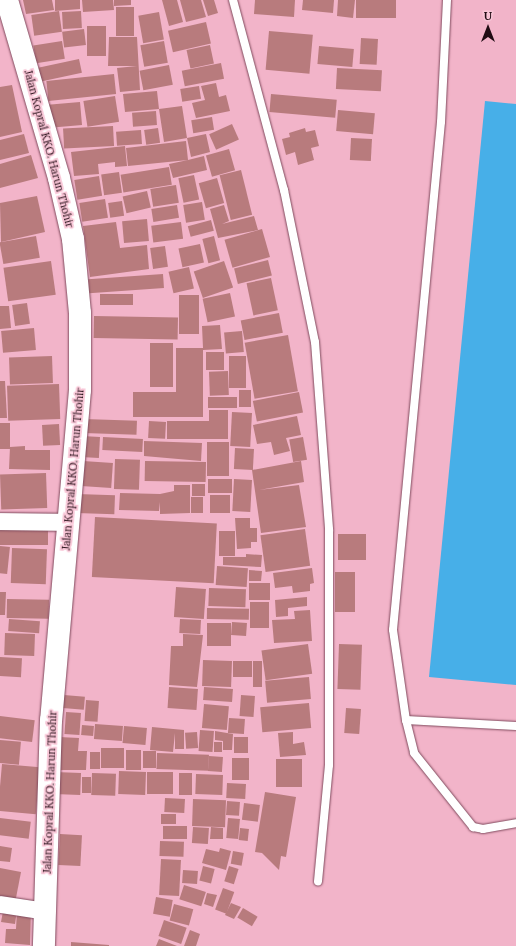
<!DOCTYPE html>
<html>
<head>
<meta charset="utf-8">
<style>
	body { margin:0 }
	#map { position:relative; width:516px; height:946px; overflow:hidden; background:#f2b4c9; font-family:Lora,serif }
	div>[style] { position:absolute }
	.water>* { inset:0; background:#47afe8 }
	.building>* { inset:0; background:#b87b7d; transform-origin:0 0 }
	.roads { filter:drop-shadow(0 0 1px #804b5e) drop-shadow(0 0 1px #804b5e) }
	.service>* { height:8px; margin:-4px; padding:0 4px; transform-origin:4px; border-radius:4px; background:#fff }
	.minor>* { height:17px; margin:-8.5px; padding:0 8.5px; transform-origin:8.5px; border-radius:8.5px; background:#fff }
	.secondary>* { height:22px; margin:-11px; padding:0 11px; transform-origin:11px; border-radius:11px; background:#fff }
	span { translate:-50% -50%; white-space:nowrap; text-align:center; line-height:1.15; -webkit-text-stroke:3.5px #f8c5d6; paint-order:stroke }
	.street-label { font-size:11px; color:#210c14 }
	.north { position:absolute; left:468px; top:8px; width:40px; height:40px; -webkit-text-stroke:3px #f8c5d6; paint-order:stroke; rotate:0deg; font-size:11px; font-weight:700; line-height:16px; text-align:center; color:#210c14 }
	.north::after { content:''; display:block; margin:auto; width:14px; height:18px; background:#210c14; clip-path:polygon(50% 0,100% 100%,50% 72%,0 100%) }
</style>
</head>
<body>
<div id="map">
	<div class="water">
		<div style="clip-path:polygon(485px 101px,516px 104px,516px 685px,429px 677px)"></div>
	</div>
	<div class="building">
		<div style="clip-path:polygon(23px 0,52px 0,54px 10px,26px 14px)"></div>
		<div style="clip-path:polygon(55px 0,80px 0,80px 9px,55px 11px)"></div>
		<div style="clip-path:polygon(82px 0,113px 0,114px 10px,83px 12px)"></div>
		<div style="clip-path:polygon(114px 0,131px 0,131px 5px,114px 6px)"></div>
		<div style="clip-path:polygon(162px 0,177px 0,183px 22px,169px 26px)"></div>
		<div style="clip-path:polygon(180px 0,201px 0,206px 17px,186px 22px)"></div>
		<div style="clip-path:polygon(203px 0,214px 0,218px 13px,208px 16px)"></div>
		<div style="clip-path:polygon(255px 0,295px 0,294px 17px,254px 14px)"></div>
		<div style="clip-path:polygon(303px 0,334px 0,333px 13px,302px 10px)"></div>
		<div style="clip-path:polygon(338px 0,355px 0,353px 18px,337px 16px)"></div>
		<div style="left:356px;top:0;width:40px;height:18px"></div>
		<div style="left:116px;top:7px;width:18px;height:29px"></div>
		<div style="left:59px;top:11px;width:21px;height:28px;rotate:82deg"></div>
		<div style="left:81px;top:11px;width:17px;height:19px;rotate:87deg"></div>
		<div style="left:159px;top:12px;width:28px;height:21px;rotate:80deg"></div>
		<div style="left:206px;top:22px;width:22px;height:39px;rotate:77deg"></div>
		<div style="left:87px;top:26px;width:19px;height:30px"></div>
		<div style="left:84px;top:29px;width:16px;height:22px;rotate:83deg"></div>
		<div style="left:269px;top:31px;width:44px;height:39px;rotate:5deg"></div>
		<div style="clip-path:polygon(109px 37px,137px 37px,140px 90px,120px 92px,117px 68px,137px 66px,108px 66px)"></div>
		<div style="left:361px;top:38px;width:17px;height:26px;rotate:3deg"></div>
		<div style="left:62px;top:41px;width:18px;height:29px;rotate:81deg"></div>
		<div style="left:164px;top:41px;width:22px;height:24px;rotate:80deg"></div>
		<div style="left:210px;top:45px;width:19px;height:24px;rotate:78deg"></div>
		<div style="left:319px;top:46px;width:35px;height:18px;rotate:5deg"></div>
		<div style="left:79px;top:59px;width:14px;height:43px;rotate:78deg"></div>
		<div style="left:221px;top:63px;width:16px;height:40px;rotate:79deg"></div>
		<div style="left:169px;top:65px;width:20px;height:30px;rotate:79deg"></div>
		<div style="left:337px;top:68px;width:45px;height:21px;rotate:3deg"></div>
		<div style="left:114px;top:74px;width:20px;height:68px;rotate:84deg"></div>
		<div style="clip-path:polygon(216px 83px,219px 97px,226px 95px,230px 111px,196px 118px,192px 103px,205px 100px,201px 86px)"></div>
		<div style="clip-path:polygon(12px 85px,22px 132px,0 137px,0 87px)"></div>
		<div style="left:199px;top:86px;width:13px;height:19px;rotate:81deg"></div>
		<div style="clip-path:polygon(157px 91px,159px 109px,182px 106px,187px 138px,206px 134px,210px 152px,191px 157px,187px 138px,164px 142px,159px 109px,125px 112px,123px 94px)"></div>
		<div style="left:271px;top:94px;width:66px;height:18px;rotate:5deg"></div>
		<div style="left:115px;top:96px;width:26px;height:32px;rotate:81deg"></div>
		<div style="left:80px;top:102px;width:23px;height:32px;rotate:85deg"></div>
		<div style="left:338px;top:110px;width:37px;height:21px;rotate:5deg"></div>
		<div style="left:156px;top:111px;width:14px;height:24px;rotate:86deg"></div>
		<div style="left:212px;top:117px;width:13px;height:21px;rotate:81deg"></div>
		<div style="left:232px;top:124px;width:17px;height:25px;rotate:66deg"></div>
		<div style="left:113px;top:126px;width:20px;height:50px;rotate:87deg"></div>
		<div style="left:158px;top:128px;width:15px;height:14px;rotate:82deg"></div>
		<div style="clip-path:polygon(305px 128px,306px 132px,315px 130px,319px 146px,311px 148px,314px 160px,298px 165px,295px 152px,286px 155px,282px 139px,290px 137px,289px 133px)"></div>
		<div style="left:141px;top:130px;width:14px;height:25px;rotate:86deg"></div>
		<div style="clip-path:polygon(24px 134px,29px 153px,0 160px,0 140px)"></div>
		<div style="left:351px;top:138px;width:21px;height:22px;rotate:3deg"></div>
		<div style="clip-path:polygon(186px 141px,188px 160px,204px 156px,207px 170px,173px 178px,169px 164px,188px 160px,128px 166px,126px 148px)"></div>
		<div style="clip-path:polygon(125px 146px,127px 166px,115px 167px,115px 162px,98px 164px,99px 174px,74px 176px,71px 152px)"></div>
		<div style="left:229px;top:149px;width:22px;height:24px;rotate:74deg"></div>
		<div style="clip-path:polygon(31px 155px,38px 178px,0 188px,0 164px)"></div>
		<div style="left:169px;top:167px;width:18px;height:49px;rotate:81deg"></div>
		<div style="left:241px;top:170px;width:46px;height:22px;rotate:76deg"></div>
		<div style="left:119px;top:172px;width:21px;height:18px;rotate:82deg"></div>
		<div style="left:194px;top:175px;width:25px;height:16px;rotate:78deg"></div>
		<div style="left:99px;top:176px;width:20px;height:25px;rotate:81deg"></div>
		<div style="left:217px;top:178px;width:26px;height:19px;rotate:74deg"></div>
		<div style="left:176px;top:185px;width:18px;height:26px;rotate:81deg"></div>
		<div style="left:147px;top:191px;width:17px;height:25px;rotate:77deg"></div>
		<div style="clip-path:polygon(37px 196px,45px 232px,1px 242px,0 203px)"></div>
		<div style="left:105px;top:199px;width:19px;height:26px;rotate:81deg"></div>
		<div style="left:122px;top:201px;width:15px;height:14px;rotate:82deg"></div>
		<div style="left:202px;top:202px;width:18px;height:19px;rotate:81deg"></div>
		<div style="left:177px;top:205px;width:13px;height:26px;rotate:81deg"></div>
		<div style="clip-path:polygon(224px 205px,229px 221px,222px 224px,254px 216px,258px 230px,218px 238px,210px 209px)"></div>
		<div style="left:147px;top:219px;width:22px;height:25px;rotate:85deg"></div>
		<div style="left:211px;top:220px;width:11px;height:24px;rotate:75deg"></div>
		<div style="clip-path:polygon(116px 222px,120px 248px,147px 245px,149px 269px,90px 277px,83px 226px)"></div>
		<div style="left:181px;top:222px;width:17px;height:30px;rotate:83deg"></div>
		<div style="left:262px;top:229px;width:29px;height:39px;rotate:74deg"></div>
		<div style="left:36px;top:236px;width:22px;height:37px;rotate:80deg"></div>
		<div style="left:214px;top:236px;width:25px;height:12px;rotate:76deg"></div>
		<div style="left:200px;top:244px;width:19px;height:22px;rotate:78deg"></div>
		<div style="left:165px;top:246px;width:21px;height:15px;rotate:82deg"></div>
		<div style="left:268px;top:260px;width:16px;height:35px;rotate:76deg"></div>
		<div style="left:51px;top:261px;width:34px;height:48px;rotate:82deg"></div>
		<div style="left:224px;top:261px;width:28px;height:32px;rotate:71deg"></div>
		<div style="left:189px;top:267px;width:22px;height:21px;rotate:77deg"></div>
		<div style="left:163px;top:274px;width:14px;height:75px;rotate:86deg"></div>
		<div style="left:271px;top:278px;width:33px;height:25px;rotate:78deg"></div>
		<div style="left:230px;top:293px;width:24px;height:28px;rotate:78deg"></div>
		<div style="left:100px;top:294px;width:33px;height:11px"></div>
		<div style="left:179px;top:295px;width:20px;height:39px"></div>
		<div style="left:27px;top:303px;width:21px;height:15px;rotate:82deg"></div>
		<div style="clip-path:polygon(0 306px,9px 306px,11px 328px,0 329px)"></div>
		<div style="left:279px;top:313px;width:20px;height:39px;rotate:79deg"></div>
		<div style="left:94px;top:316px;width:84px;height:22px;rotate:1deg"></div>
		<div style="clip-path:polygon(220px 325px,222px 349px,203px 350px,203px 417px,133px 417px,133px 392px,176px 392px,176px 348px,203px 348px,202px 326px)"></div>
		<div style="left:34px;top:328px;width:22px;height:33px;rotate:85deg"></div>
		<div style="left:242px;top:331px;width:21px;height:18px;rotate:85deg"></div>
		<div style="left:288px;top:335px;width:57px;height:44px;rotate:80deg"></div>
		<div style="left:150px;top:343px;width:23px;height:44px"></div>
		<div style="left:224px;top:352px;width:18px;height:18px;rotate:90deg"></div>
		<div style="left:52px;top:356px;width:27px;height:43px;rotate:88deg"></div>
		<div style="left:229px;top:356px;width:17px;height:32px"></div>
		<div style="left:228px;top:371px;width:24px;height:19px;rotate:88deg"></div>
		<div style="clip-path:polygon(0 381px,5px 381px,7px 418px,0 418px)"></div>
		<div style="left:59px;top:384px;width:35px;height:52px;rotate:88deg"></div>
		<div style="left:239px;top:390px;width:12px;height:17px"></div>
		<div style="left:299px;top:392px;width:21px;height:47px;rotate:79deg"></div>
		<div style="left:208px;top:397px;width:29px;height:11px"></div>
		<div style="clip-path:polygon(209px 410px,228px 410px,228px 439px,167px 439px,167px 421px,209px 421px)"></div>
		<div style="left:232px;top:412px;width:20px;height:34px;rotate:3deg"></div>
		<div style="clip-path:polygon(297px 416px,301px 435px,286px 438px,290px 451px,274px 455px,271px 442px,257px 444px,253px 425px)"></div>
		<div style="left:84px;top:419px;width:53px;height:14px;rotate:2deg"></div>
		<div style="left:149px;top:421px;width:17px;height:17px;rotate:3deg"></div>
		<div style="left:0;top:423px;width:10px;height:26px"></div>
		<div style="left:59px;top:424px;width:21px;height:17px;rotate:87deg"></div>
		<div style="left:82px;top:436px;width:18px;height:21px;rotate:3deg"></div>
		<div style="left:103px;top:437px;width:40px;height:13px;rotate:3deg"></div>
		<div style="left:303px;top:437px;width:23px;height:14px;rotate:80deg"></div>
		<div style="clip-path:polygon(144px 441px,202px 443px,201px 461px,144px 456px)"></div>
		<div style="left:207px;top:442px;width:22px;height:34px"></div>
		<div style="clip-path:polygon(25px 446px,25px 450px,50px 450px,50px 470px,9px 469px,10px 447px)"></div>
		<div style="left:235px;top:448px;width:19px;height:21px;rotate:3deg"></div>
		<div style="left:115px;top:459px;width:25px;height:30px;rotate:2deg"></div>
		<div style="left:83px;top:461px;width:30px;height:25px;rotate:4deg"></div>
		<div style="left:145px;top:461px;width:61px;height:20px;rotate:1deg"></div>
		<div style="clip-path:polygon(301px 461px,304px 482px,259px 490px,299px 485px,306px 527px,261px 533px,252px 470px)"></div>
		<div style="left:46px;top:473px;width:35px;height:46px;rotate:88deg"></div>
		<div style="left:208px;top:479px;width:24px;height:14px"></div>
		<div style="left:234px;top:479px;width:18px;height:32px;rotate:3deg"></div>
		<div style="left:192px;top:484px;width:13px;height:12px"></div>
		<div style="clip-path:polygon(174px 485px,190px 485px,190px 513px,160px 514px,160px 502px,159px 511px,119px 510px,120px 493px,160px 494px,174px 491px)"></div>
		<div style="left:77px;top:494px;width:38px;height:19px;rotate:2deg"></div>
		<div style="left:210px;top:495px;width:20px;height:18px"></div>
		<div style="left:191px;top:497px;width:12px;height:16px"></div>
		<div style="left:95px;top:517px;width:122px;height:60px;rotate:3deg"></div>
		<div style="clip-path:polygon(235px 518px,250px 518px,250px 528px,257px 528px,257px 542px,251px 542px,251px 548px,237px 549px)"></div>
		<div style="left:0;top:524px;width:48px;height:21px"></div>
		<div style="left:305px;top:529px;width:37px;height:45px;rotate:82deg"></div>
		<div style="left:219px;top:531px;width:16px;height:25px"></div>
		<div style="left:338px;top:534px;width:28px;height:26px"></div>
		<div style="left:0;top:546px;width:10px;height:27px;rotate:6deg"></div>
		<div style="left:12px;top:548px;width:35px;height:35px;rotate:2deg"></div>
		<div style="clip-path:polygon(246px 554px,262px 555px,261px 567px,223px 565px,223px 557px,246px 557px)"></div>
		<div style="left:217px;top:566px;width:31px;height:19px;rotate:4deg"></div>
		<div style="clip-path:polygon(312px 568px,314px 583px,310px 584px,310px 591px,293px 593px,292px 586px,275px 588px,273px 573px)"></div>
		<div style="clip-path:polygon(249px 570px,262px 571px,261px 581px,249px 581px)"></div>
		<div style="left:335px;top:572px;width:20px;height:40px"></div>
		<div style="left:249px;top:583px;width:21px;height:17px"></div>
		<div style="left:176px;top:587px;width:30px;height:30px;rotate:4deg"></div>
		<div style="left:209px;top:588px;width:37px;height:18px;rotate:2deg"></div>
		<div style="clip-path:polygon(0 592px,6px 592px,5px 615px,0 615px)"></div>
		<div style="clip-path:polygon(307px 597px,307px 606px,288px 608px,288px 616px,276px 617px,275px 600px)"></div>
		<div style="left:7px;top:599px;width:42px;height:19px;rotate:1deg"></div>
		<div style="left:250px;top:602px;width:19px;height:26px"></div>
		<div style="left:207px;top:608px;width:42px;height:11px;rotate:1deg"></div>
		<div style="clip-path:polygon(310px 610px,312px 641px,274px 643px,272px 620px,295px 619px,294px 611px)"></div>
		<div style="left:9px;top:619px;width:31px;height:12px;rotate:4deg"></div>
		<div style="left:180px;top:619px;width:21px;height:14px;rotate:3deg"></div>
		<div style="left:232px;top:622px;width:15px;height:13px;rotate:4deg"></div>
		<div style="left:207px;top:623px;width:24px;height:23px"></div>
		<div style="left:5px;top:633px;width:30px;height:22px;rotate:2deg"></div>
		<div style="clip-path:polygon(183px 634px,203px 635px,197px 687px,169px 685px,171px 646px,183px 646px)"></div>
		<div style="left:308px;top:644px;width:30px;height:47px;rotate:82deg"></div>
		<div style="left:339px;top:644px;width:23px;height:45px;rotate:2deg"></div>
		<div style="left:0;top:657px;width:22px;height:19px;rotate:3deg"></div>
		<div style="left:203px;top:660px;width:29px;height:26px;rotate:2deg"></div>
		<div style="left:233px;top:661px;width:19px;height:16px"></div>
		<div style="left:253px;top:661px;width:9px;height:26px"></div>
		<div style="left:309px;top:677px;width:22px;height:44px;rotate:85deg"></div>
		<div style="left:169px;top:687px;width:29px;height:21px;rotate:4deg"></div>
		<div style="left:204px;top:687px;width:29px;height:13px;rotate:4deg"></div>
		<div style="left:64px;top:695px;width:21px;height:13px;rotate:5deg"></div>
		<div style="left:241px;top:695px;width:14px;height:21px;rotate:4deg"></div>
		<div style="left:86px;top:700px;width:13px;height:21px;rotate:4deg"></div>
		<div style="left:309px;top:703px;width:25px;height:49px;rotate:85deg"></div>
		<div style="left:204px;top:704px;width:25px;height:24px;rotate:5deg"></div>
		<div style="left:346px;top:708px;width:15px;height:25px;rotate:4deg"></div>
		<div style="left:66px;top:712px;width:15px;height:22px;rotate:4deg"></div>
		<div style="left:0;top:716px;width:35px;height:22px;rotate:7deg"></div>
		<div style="left:229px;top:718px;width:16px;height:15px;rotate:4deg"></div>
		<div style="left:95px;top:724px;width:28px;height:15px;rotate:4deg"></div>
		<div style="left:82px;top:725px;width:12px;height:10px;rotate:5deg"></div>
		<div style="left:124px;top:726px;width:23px;height:17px;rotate:5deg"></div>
		<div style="clip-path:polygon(152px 727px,184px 730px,184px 749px,175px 749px,175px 733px,173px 752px,150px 750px)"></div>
		<div style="left:200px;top:730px;width:14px;height:21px;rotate:4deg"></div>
		<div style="clip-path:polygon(215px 731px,233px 734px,232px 750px,223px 750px,223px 741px,215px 740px)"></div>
		<div style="left:197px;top:732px;width:16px;height:12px;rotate:86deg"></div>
		<div style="clip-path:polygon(293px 732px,293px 744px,304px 742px,306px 755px,280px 757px,278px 733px)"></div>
		<div style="clip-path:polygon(59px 737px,79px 738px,78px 751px,87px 751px,86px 770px,57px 770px)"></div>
		<div style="left:234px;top:737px;width:14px;height:16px"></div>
		<div style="left:0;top:740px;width:21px;height:23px;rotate:5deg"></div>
		<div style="left:214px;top:742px;width:8px;height:10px"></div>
		<div style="left:101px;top:748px;width:23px;height:20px"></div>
		<div style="left:126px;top:750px;width:15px;height:20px"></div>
		<div style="left:143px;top:751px;width:13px;height:17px"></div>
		<div style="left:90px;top:752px;width:10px;height:17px"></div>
		<div style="left:157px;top:753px;width:52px;height:16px;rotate:2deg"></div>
		<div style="left:209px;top:756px;width:14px;height:15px;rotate:4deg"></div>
		<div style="left:232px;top:758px;width:17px;height:22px"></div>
		<div style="left:276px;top:759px;width:26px;height:28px"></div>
		<div style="left:2px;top:764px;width:38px;height:47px;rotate:5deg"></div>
		<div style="left:119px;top:771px;width:27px;height:23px;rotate:2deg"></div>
		<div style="left:55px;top:772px;width:26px;height:22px;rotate:2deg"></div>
		<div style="left:147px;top:772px;width:26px;height:22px"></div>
		<div style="left:92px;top:773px;width:24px;height:22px;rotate:2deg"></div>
		<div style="left:179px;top:773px;width:13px;height:22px"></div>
		<div style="left:196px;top:774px;width:27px;height:20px;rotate:2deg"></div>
		<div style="left:82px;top:777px;width:9px;height:16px"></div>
		<div style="left:227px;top:783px;width:19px;height:15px;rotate:3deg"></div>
		<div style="clip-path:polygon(265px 792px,296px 797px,286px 857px,281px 856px,279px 870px,262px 853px,255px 852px)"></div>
		<div style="left:165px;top:798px;width:20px;height:14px;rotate:3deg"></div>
		<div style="left:193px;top:799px;width:33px;height:27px;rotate:2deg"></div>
		<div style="left:227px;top:801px;width:13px;height:14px;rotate:4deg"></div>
		<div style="left:244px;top:803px;width:16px;height:17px;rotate:7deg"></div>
		<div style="left:161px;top:814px;width:15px;height:10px"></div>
		<div style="left:0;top:818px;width:31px;height:17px;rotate:7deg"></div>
		<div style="left:228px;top:818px;width:12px;height:20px;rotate:5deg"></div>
		<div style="left:163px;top:826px;width:24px;height:13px"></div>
		<div style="left:193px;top:827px;width:16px;height:16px;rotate:4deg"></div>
		<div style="clip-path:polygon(211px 827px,223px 828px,223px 839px,210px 839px)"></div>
		<div style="left:240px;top:828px;width:9px;height:12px;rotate:6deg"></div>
		<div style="left:60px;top:834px;width:22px;height:31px;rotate:3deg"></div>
		<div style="left:160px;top:841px;width:24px;height:15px;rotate:2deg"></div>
		<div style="clip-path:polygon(0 846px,12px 848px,10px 862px,0 861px)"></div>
		<div style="clip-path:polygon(220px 848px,231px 851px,226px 870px,202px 863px,206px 849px,219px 852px)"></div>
		<div style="left:233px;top:851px;width:11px;height:13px;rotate:10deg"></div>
		<div style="left:161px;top:859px;width:20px;height:36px;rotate:3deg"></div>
		<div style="left:203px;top:866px;width:12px;height:15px;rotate:14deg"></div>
		<div style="left:229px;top:866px;width:10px;height:16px;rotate:17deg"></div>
		<div style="clip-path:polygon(0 868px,21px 872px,15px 903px,0 900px)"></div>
		<div style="left:183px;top:870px;width:15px;height:13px;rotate:4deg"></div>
		<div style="left:184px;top:885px;width:23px;height:15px;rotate:18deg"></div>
		<div style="left:223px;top:888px;width:12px;height:23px;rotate:20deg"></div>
		<div style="clip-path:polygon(207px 893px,217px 895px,213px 907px,204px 904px)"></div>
		<div style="left:156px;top:897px;width:17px;height:17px;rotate:10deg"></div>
		<div style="clip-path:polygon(231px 903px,241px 907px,234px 919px,225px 915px)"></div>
		<div style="left:174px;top:904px;width:20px;height:17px;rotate:15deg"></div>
		<div style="clip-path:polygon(4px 906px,31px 909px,30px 945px,5px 943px,6px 929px,16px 929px,17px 910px,15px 924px,1px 922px)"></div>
		<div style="left:243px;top:908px;width:17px;height:11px;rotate:31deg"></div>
		<div style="left:164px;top:920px;width:24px;height:17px;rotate:19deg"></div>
		<div style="clip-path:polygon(190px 930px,200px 934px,196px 946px,184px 946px)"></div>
		<div style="clip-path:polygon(159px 939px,177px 946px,156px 946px)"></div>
		<div style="clip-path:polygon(71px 942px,109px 945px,109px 946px,71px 946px)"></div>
	</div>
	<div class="roads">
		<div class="service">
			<div style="left:233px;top:0;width:197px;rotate:75deg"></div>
			<div style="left:284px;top:190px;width:155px;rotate:78.5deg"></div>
			<div style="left:315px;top:342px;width:189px;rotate:85.7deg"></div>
			<div style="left:329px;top:530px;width:235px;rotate:90deg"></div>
			<div style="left:329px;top:765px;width:117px;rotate:95.4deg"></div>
			<div style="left:447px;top:0;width:122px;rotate:92.8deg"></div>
			<div style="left:441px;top:122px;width:510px;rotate:95.4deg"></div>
			<div style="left:393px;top:630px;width:91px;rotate:81.8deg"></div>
			<div style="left:406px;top:720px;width:34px;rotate:76deg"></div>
			<div style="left:414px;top:753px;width:95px;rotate:51.4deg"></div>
			<div style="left:473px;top:827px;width:10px;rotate:11deg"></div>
			<div style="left:483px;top:829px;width:34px;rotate:-10deg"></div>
			<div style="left:406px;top:720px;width:110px;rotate:3.1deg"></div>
		</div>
		<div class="minor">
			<div style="left:0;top:521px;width:68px;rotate:0.8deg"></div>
			<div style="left:0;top:904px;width:47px;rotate:8.7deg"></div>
		</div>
		<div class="secondary">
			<div style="left:7px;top:0;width:185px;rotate:73.7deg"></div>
			<div style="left:59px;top:178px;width:63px;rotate:77.1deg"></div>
			<div style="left:73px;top:239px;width:74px;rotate:84.6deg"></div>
			<div style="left:80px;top:313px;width:77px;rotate:90deg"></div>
			<div style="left:80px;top:390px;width:331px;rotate:95deg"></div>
			<div style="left:51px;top:720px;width:226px;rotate:91.8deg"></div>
		</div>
	</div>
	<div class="street-label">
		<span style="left:49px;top:149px;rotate:75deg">Jalan Kopral KKO. Harun Thohir</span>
		<span style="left:73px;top:469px;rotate:-85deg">Jalan Kopral KKO. Harun Thohir</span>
		<span style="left:50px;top:792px;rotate:-88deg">Jalan Kopral KKO. Harun Thohir</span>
	</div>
	<div class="north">U</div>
</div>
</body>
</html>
